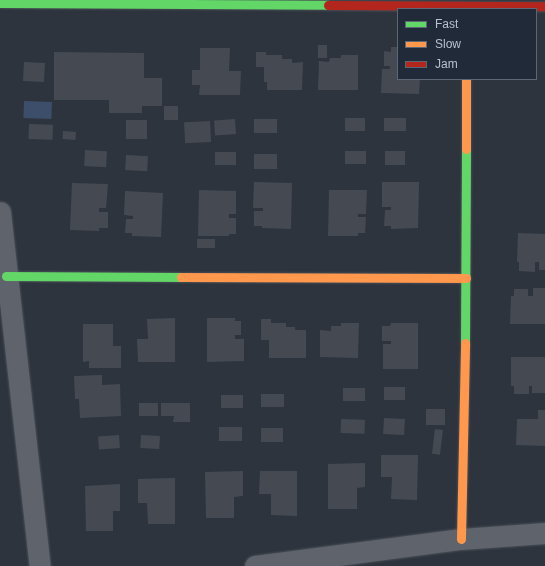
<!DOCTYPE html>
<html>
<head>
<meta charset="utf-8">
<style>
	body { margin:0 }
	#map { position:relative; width:545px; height:566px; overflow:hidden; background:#2d343e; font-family:Helvetica,sans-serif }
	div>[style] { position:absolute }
	.water>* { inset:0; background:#3c4e69; transform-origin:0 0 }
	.building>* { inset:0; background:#454a52; transform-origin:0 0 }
	.roads { filter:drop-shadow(0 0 1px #4a4f56) drop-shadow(0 0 1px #4a4f56) }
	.street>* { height:21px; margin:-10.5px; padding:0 10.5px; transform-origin:10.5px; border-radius:10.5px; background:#5f636b }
	.fast>* { height:9px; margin:-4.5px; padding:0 4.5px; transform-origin:4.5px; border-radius:4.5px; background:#63d668 }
	.slow>* { height:9px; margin:-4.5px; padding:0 4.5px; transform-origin:4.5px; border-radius:4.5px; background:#ff974d }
	.jam>* { height:9px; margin:-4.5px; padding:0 4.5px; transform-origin:4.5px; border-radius:4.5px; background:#b3261e }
	span { translate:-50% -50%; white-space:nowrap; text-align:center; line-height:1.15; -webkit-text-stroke:3.5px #202a39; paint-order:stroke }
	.legend { position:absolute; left:397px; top:8px; width:140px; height:72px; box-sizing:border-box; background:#202a39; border:1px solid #5d6674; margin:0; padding:5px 7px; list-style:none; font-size:12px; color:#b9c1cd }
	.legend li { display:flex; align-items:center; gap:8px; height:20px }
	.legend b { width:20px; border:1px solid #5d6674 }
</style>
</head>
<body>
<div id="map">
	<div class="water">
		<div style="left:24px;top:101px;width:28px;height:17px;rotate:2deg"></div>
	</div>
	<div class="building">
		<div style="left:318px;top:45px;width:9px;height:13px"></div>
		<div style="clip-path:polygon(391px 47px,398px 47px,398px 79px,420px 79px,419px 94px,381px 93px,382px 69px,390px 69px,390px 66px,384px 66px,384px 51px,391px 52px)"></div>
		<div style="clip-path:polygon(200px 48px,230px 48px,229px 71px,241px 71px,240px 95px,199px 95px,200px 85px,192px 85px,192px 70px,200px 70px)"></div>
		<div style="clip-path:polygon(54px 52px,144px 53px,144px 78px,162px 78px,162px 106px,142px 106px,142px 113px,109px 113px,109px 100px,54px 100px)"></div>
		<div style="clip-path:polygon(256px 52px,266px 52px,266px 55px,282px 55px,282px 59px,292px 59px,292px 63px,303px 62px,302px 90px,267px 90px,267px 82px,264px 82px,264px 67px,256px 67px)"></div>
		<div style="clip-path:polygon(341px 55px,358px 55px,358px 90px,318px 90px,319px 61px,329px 62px,330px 58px,341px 58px)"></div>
		<div style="left:24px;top:62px;width:21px;height:19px;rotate:3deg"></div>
		<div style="left:164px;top:106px;width:14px;height:14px"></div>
		<div style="left:345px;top:118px;width:20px;height:13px"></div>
		<div style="left:384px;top:118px;width:22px;height:13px"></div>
		<div style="left:235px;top:119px;width:15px;height:21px;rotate:86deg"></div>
		<div style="left:254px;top:119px;width:23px;height:14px"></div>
		<div style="left:126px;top:120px;width:21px;height:19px"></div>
		<div style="left:210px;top:121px;width:21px;height:26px;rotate:87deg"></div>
		<div style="left:29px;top:124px;width:24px;height:15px;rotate:2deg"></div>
		<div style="left:63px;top:131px;width:13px;height:8px;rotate:4deg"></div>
		<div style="left:85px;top:150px;width:22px;height:16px;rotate:3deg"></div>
		<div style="left:345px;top:151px;width:21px;height:13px"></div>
		<div style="left:385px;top:151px;width:20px;height:14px"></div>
		<div style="left:215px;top:152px;width:21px;height:13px"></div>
		<div style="left:254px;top:154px;width:23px;height:15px"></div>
		<div style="left:126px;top:155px;width:22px;height:15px;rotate:3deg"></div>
		<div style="clip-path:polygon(254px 182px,292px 183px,291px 229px,262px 228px,262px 226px,254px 226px,254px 211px,263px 211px,263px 208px,253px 208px)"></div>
		<div style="clip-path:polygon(382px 182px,419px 182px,418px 228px,391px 229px,391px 226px,384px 226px,385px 210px,391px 210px,391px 207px,382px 207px)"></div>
		<div style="clip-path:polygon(72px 183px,108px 184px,106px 208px,99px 208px,99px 212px,108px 212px,108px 228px,99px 228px,99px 231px,70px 230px)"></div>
		<div style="clip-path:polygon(199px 190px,236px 191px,236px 214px,229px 214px,229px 218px,236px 218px,236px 234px,229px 234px,229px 236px,198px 236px)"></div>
		<div style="clip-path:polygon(329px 190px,367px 190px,366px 214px,358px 214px,358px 217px,366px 217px,365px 233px,358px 233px,358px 236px,328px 236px)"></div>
		<div style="clip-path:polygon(125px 191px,163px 193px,161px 237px,132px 236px,132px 233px,125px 233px,126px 219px,133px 219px,133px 216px,124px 215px)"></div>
		<div style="clip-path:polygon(518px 233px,545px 234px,545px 270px,539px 270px,539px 262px,535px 262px,535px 272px,519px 271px,519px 262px,517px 262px)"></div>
		<div style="left:197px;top:239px;width:18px;height:9px"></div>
		<div style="clip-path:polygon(533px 288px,545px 288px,545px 324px,510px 324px,511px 296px,514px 296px,514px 289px,528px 289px,528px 296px,533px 296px)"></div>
		<div style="clip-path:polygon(175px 318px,175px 362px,138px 362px,137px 339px,148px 339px,147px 319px)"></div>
		<div style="clip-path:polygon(207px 318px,235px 318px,235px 321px,241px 321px,241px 335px,235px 335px,235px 339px,244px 339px,244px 361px,207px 362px)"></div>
		<div style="clip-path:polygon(261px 319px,271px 319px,271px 323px,286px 323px,286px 327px,295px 327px,295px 330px,306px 330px,306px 358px,269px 358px,269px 340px,261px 340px)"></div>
		<div style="clip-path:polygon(341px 323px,359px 323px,358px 358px,320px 357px,320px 330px,331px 331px,331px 326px,341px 326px)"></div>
		<div style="clip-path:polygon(391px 323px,418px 323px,418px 369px,383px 369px,383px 344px,391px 344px,391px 341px,382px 341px,382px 326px,390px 326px)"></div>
		<div style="clip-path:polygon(83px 324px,113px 324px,113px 346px,121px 346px,121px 368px,89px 368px,89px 361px,83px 362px)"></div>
		<div style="clip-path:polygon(511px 357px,545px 357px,545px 393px,532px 393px,532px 386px,529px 386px,529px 394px,514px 394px,514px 386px,511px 386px)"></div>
		<div style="clip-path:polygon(102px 375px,102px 385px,120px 384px,121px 416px,80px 418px,79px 399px,75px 399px,74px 376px)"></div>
		<div style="left:384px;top:387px;width:21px;height:13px"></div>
		<div style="left:343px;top:388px;width:22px;height:13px"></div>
		<div style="left:261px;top:394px;width:23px;height:13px"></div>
		<div style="left:221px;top:395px;width:22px;height:13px"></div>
		<div style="left:139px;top:403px;width:19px;height:13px"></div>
		<div style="clip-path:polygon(161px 403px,190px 403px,190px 422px,173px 422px,174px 416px,161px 416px)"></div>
		<div style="left:426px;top:409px;width:19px;height:16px"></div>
		<div style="clip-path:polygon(538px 410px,545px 410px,545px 446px,516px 445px,517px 419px,538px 419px)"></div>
		<div style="left:384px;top:418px;width:21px;height:16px;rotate:3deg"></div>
		<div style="left:341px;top:419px;width:24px;height:14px;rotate:2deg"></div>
		<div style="left:219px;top:427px;width:23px;height:14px"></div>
		<div style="left:261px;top:428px;width:22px;height:14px"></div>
		<div style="left:435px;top:429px;width:8px;height:25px;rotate:7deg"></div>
		<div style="left:119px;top:435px;width:13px;height:21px;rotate:86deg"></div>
		<div style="left:141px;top:435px;width:19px;height:13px;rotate:3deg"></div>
		<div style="clip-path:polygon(381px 455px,418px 455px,417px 500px,391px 499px,392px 477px,381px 477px)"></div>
		<div style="clip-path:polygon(365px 463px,365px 487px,357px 488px,357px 509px,328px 509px,328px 464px)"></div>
		<div style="clip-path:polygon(243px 471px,243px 496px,234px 497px,234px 518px,206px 518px,205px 472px)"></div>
		<div style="clip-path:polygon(260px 471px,297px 471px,297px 516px,271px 515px,271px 494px,259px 494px)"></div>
		<div style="clip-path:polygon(175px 478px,175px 524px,148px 524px,147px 503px,138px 503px,138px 479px)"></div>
		<div style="clip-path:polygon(120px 484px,120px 511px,113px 511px,113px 531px,86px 531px,85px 486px)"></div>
	</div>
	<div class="roads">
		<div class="street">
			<div style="left:0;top:212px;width:356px;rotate:83.6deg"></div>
			<div style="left:255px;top:566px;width:208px;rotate:-7.5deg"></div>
			<div style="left:461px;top:539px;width:84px;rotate:-4.1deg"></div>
		</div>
		<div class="fast">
			<div style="left:0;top:3px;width:328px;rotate:0.3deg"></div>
			<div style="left:6px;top:276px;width:175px;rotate:0.3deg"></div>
			<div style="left:465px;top:343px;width:194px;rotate:-89.7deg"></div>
		</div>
		<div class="slow">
			<div style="left:466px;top:79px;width:70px;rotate:90deg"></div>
			<div style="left:181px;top:277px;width:285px;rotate:0.2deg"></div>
			<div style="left:461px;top:539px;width:196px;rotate:-88.8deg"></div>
		</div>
		<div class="jam">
			<div style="left:328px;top:5px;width:217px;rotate:0.3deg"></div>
		</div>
	</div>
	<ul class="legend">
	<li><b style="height:5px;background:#63d668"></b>Fast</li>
	<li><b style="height:5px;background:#ff974d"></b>Slow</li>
	<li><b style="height:5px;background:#b3261e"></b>Jam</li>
	</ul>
</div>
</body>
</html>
